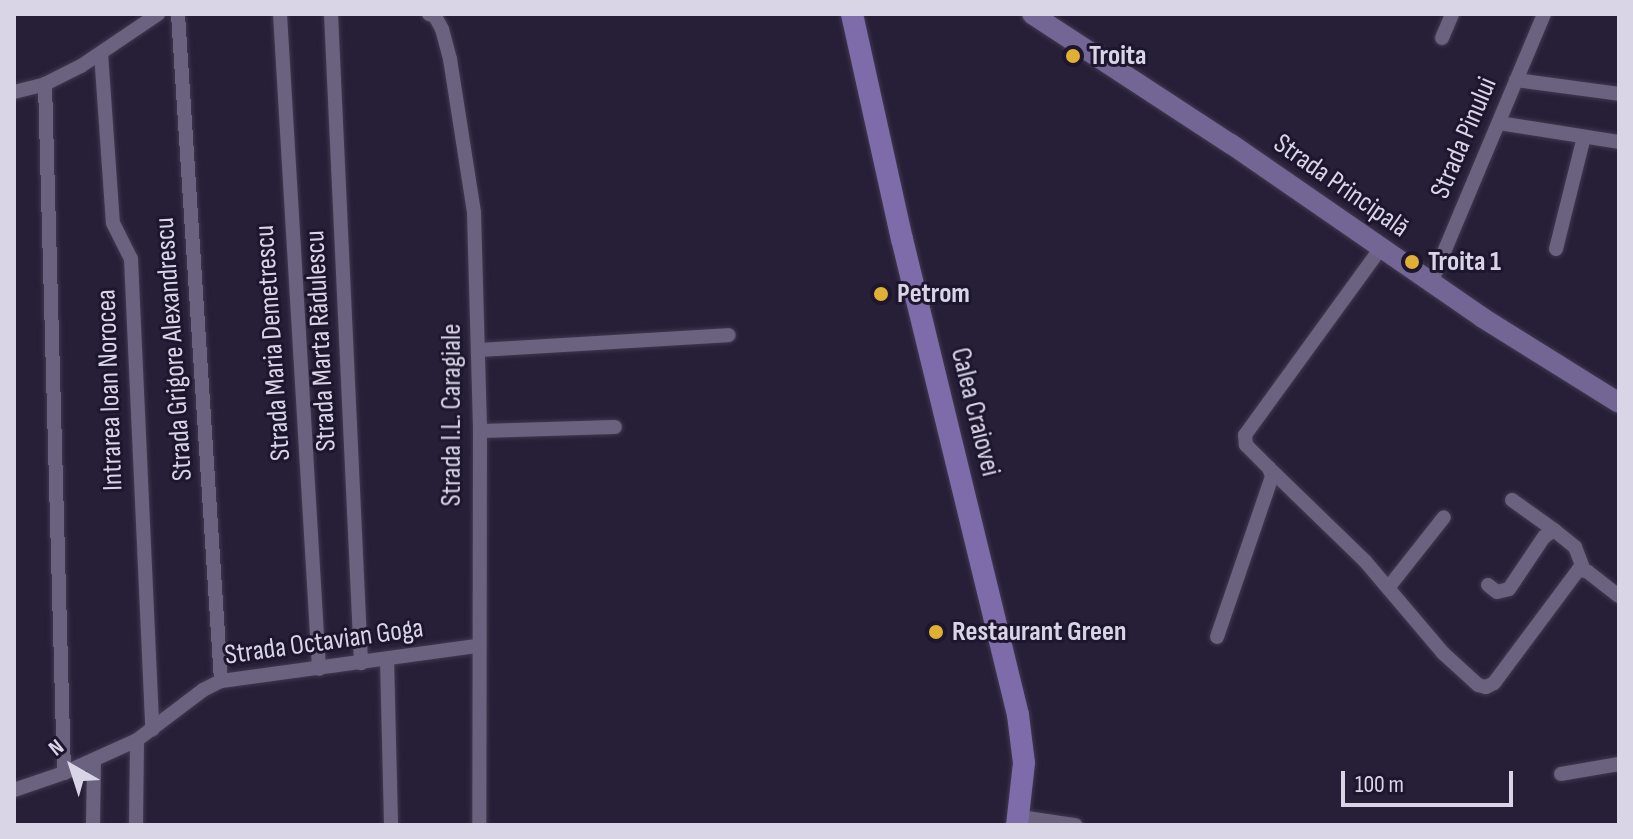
<!DOCTYPE html>
<html>
<head>
<meta charset="utf-8">
<style>
	body { margin:0 }
	#map { position:relative; width:1633px; height:839px; overflow:hidden; background:#271f38; font-family:"Sofia Sans Condensed",sans-serif }
	div>[style] { position:absolute }
	.roads { filter:drop-shadow(0 0 2px #40394f) drop-shadow(0 0 2px #40394f) }
	.street>* { height:14px; margin:-7px; padding:0 7px; transform-origin:7px; border-radius:7px; background:#6a627f }
	.secondary>* { height:20px; margin:-10px; padding:0 10px; transform-origin:10px; border-radius:10px; background:#746694 }
	.primary>* { height:22px; margin:-11px; padding:0 11px; transform-origin:11px; border-radius:11px; background:#7e6ba9 }
	.dots>* { width:22px; height:22px; translate:-50% -50%; box-sizing:border-box; border:4px solid #1d162e; border-radius:50% }
	span { translate:-50% -50%; white-space:nowrap; text-align:center; line-height:1.15; -webkit-text-stroke:6px #1d162e; paint-order:stroke }
	.poi-label { font-size:28px; color:#d9d5e6; font-weight:700 }
	.left { translate:0 -50%; text-align:left }
	.street-label { font-size:28px; color:#d9d5e6 }
	.frame { position:absolute; inset:0; border:16px solid #d9d5e6; pointer-events:none }
	.north { position:absolute; left:32px; top:727px; width:80px; height:80px; -webkit-text-stroke:6px #1d162e; paint-order:stroke; rotate:321deg; font-size:22px; font-weight:700; line-height:32px; text-align:center; color:#d9d5e6 }
	.north::after { content:''; display:block; margin:auto; width:28px; height:36px; background:#d9d5e6; clip-path:polygon(50% 0,100% 100%,50% 72%,0 100%) }
	.scale { position:absolute; left:1341px; top:771px; width:172px; height:36px; box-sizing:border-box; border:4px solid #d9d5e6; border-top:0; padding-left:10px; font-size:24px; line-height:28px; white-space:nowrap; color:#d9d5e6; -webkit-text-stroke:6px #1d162e; paint-order:stroke }
</style>
</head>
<body>
<div id="map">
	<div class="roads">
		<div class="street">
			<div style="left:178px;top:14px;width:668px;rotate:86.31deg"></div>
			<div style="left:280px;top:14px;width:656px;rotate:86.59deg"></div>
			<div style="left:331px;top:14px;width:650px;rotate:87.35deg"></div>
			<div style="left:429px;top:14px;width:6px;rotate:18deg"></div>
			<div style="left:435px;top:16px;width:15px;rotate:62deg"></div>
			<div style="left:442px;top:29px;width:31px;rotate:75deg"></div>
			<div style="left:450px;top:59px;width:156px;rotate:81.1deg"></div>
			<div style="left:474px;top:213px;width:218px;rotate:88.4deg"></div>
			<div style="left:480px;top:431px;width:394px;rotate:90.1deg"></div>
			<div style="left:1442px;top:38px;width:26px;rotate:-67deg"></div>
			<div style="left:101px;top:53px;width:170px;rotate:86deg"></div>
			<div style="left:113px;top:223px;width:40px;rotate:63.4deg"></div>
			<div style="left:131px;top:259px;width:471px;rotate:87.4deg"></div>
			<div style="left:1516px;top:80px;width:104px;rotate:7.7deg"></div>
			<div style="left:45px;top:84px;width:689px;rotate:88.42deg"></div>
			<div style="left:14px;top:92px;width:32px;rotate:-14deg"></div>
			<div style="left:45px;top:84px;width:40px;rotate:-26.6deg"></div>
			<div style="left:81px;top:66px;width:93px;rotate:-34deg"></div>
			<div style="left:1499px;top:123px;width:121px;rotate:9deg"></div>
			<div style="left:1556px;top:249px;width:115px;rotate:-76deg"></div>
			<div style="left:1431px;top:283px;width:292px;rotate:-67.2deg"></div>
			<div style="left:478px;top:350px;width:251px;rotate:-3.4deg"></div>
			<div style="left:480px;top:431px;width:135px;rotate:-1.7deg"></div>
			<div style="left:1269px;top:468px;width:134px;rotate:44.1deg"></div>
			<div style="left:1365px;top:561px;width:121px;rotate:49.7deg"></div>
			<div style="left:1443px;top:653px;width:47px;rotate:42.4deg"></div>
			<div style="left:1478px;top:685px;width:8px;rotate:14deg"></div>
			<div style="left:1486px;top:687px;width:9px;rotate:-27deg"></div>
			<div style="left:1494px;top:683px;width:142px;rotate:-53.3deg"></div>
			<div style="left:1579px;top:569px;width:9px;rotate:18deg"></div>
			<div style="left:1588px;top:572px;width:39px;rotate:38deg"></div>
			<div style="left:1512px;top:500px;width:52px;rotate:35.5deg"></div>
			<div style="left:1488px;top:585px;width:11px;rotate:38deg"></div>
			<div style="left:1497px;top:592px;width:12px;rotate:-14deg"></div>
			<div style="left:1509px;top:589px;width:63px;rotate:-56.1deg"></div>
			<div style="left:1544px;top:537px;width:12px;rotate:-35deg"></div>
			<div style="left:1554px;top:530px;width:27px;rotate:39deg"></div>
			<div style="left:1575px;top:547px;width:25px;rotate:69deg"></div>
			<div style="left:1388px;top:588px;width:90px;rotate:-51.7deg"></div>
			<div style="left:1217px;top:637px;width:170px;rotate:-71.1deg"></div>
			<div style="left:1272px;top:476px;width:9px;rotate:-111deg"></div>
			<div style="left:1269px;top:468px;width:33px;rotate:-135deg"></div>
			<div style="left:1246px;top:445px;width:10px;rotate:-96deg"></div>
			<div style="left:1245px;top:435px;width:231px;rotate:-54deg"></div>
			<div style="left:387px;top:659px;width:166px;rotate:88.6deg"></div>
			<div style="left:1561px;top:774px;width:59px;rotate:-9.8deg"></div>
			<div style="left:14px;top:790px;width:53px;rotate:-18.8deg"></div>
			<div style="left:64px;top:773px;width:80px;rotate:-24.3deg"></div>
			<div style="left:137px;top:740px;width:83px;rotate:-37.1deg"></div>
			<div style="left:203px;top:690px;width:20px;rotate:-27deg"></div>
			<div style="left:221px;top:681px;width:258px;rotate:-7.8deg"></div>
			<div style="left:1020px;top:817px;width:56px;rotate:8.3deg"></div>
			<div style="left:93px;top:825px;width:65px;rotate:-89.1deg"></div>
			<div style="left:136px;top:825px;width:85px;rotate:-89.3deg"></div>
		</div>
		<div class="secondary">
			<div style="left:1032px;top:14px;width:238px;rotate:33.2deg"></div>
			<div style="left:1231px;top:144px;width:306px;rotate:34.6deg"></div>
			<div style="left:1483px;top:318px;width:160px;rotate:32deg"></div>
		</div>
		<div class="primary">
			<div style="left:852px;top:14px;width:230px;rotate:77.5deg"></div>
			<div style="left:902px;top:239px;width:490px;rotate:76.3deg"></div>
			<div style="left:1018px;top:715px;width:48px;rotate:82.9deg"></div>
			<div style="left:1024px;top:763px;width:62px;rotate:96.4deg"></div>
		</div>
	</div>
	<div class="dots">
		<div style="left:1073px;top:56px;background:#dfb034"></div>
		<div style="left:1412px;top:262px;background:#dfb034"></div>
		<div style="left:881px;top:294px;background:#dfb034"></div>
		<div style="left:936px;top:632px;background:#dfb034"></div>
	</div>
	<div class="poi-label">
		<span class="left" style="left:1089px;top:56px">Troita</span>
		<span class="left" style="left:1428px;top:262px">Troita 1</span>
		<span class="left" style="left:897px;top:294px">Petrom</span>
		<span class="left" style="left:952px;top:632px">Restaurant Green</span>
	</div>
	<div class="street-label">
		<span style="left:1464px;top:138px;rotate:-67deg">Strada Pinului</span>
		<span style="left:1341px;top:186px;rotate:35deg">Strada Principală</span>
		<span style="left:321px;top:341px;rotate:-93deg">Strada Marta Rădulescu</span>
		<span style="left:273px;top:343px;rotate:-94deg">Strada Maria Demetrescu</span>
		<span style="left:174px;top:349px;rotate:-94deg">Strada Grigore Alexandrescu</span>
		<span style="left:110px;top:390px;rotate:-92deg">Intrarea Ioan Norocea</span>
		<span style="left:975px;top:412px;rotate:76deg">Calea Craiovei</span>
		<span style="left:452px;top:415px;rotate:-90deg">Strada I.L. Caragiale</span>
		<span style="left:324px;top:642px;rotate:-8deg">Strada Octavian Goga</span>
	</div>
	<div class="frame"></div>
	<div class="north">N</div>
	<div class="scale">100 m</div>
</div>
</body>
</html>
